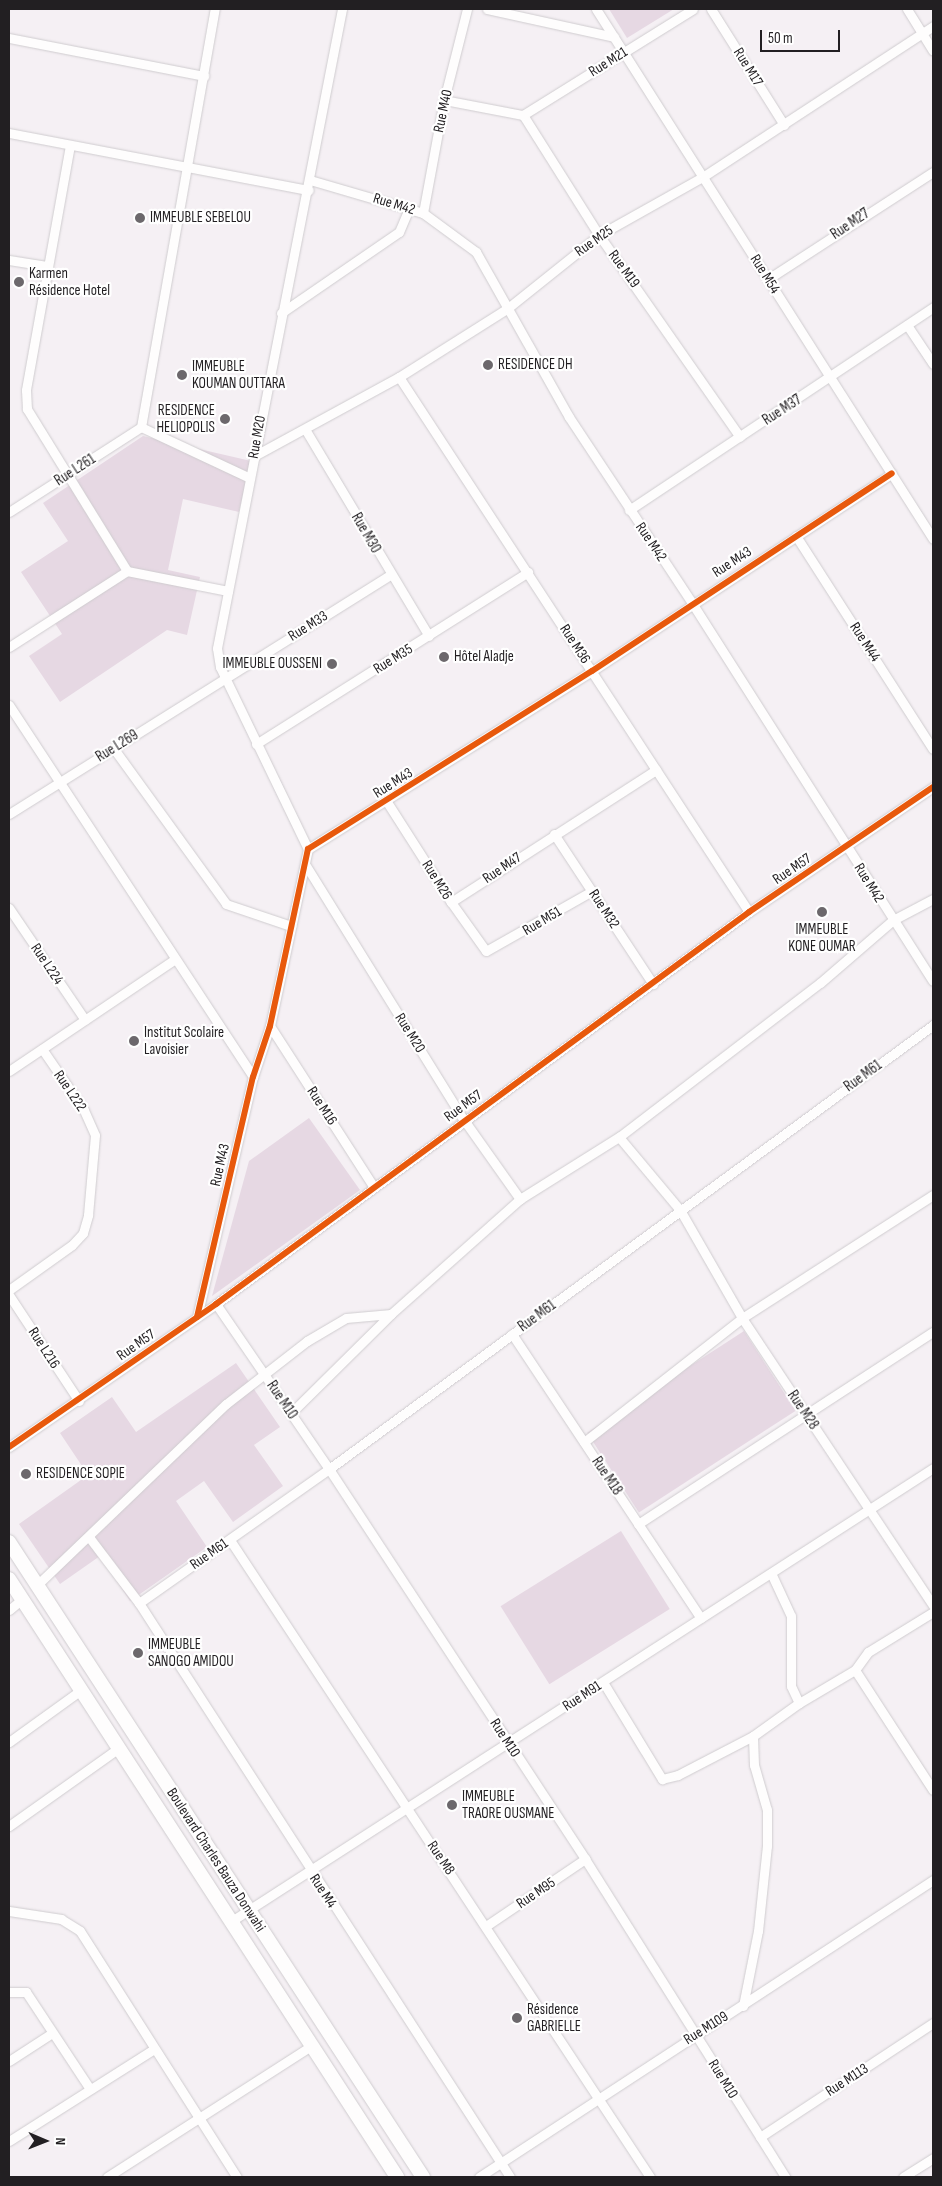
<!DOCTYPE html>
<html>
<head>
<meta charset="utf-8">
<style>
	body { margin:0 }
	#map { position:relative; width:942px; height:2186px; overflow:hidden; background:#f5f0f4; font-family:"Sofia Sans Condensed",sans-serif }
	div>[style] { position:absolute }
	.green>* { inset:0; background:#e6d8e3; transform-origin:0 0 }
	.roads { filter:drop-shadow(0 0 1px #cfcccf) drop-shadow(0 0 1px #cfcccf) }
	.minor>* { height:9px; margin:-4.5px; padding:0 4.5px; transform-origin:4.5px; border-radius:4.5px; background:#fefdfd }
	.secondary>* { height:14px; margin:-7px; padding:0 7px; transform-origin:7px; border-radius:7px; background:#fefdfd }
	.cycleway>* { height:6px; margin:-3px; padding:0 3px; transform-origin:3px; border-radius:3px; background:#e8590c }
	.dots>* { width:14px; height:14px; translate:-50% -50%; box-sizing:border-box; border:2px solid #fff; border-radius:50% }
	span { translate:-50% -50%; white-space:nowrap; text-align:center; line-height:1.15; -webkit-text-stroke:4.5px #fff; paint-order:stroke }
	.street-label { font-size:15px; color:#221f22 }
	.poi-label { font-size:15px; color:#221f22 }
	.left { translate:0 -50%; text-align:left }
	.right { translate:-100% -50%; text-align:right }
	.frame { position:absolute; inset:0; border:10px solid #221f22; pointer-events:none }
	.north { position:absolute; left:20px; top:2116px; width:50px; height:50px; -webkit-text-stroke:4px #fff; paint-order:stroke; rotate:91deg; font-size:14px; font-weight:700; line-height:20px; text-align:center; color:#221f22 }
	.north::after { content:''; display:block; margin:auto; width:18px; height:22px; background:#221f22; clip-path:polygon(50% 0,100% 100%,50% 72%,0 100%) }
	.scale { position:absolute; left:760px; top:30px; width:80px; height:22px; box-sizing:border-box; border:2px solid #221f22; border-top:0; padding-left:6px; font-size:15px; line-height:18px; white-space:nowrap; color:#221f22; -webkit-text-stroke:4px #fff; paint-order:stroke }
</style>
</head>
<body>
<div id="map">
	<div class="green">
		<div style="clip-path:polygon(609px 9px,674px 9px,627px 38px)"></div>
		<div style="clip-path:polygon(143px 436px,251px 461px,239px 512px,183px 499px,168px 570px,200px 577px,187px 635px,167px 630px,60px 702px,29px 656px,62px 634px,21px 572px,68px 541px,43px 503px)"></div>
		<div style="clip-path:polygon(309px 1118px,360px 1190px,212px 1296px,249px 1161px)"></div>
		<div style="left:744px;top:1331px;width:95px;height:187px;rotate:57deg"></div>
		<div style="clip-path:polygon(236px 1363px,280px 1427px,254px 1445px,283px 1486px,233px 1522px,204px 1481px,176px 1501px,207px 1547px,130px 1601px,100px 1556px,60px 1584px,19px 1524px,88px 1475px,60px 1433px,112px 1397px,136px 1432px)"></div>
		<div style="left:621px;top:1531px;width:92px;height:142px;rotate:58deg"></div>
	</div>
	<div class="roads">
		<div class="minor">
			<div style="left:487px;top:9px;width:130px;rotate:12.4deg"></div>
			<div style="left:596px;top:9px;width:628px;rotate:57.55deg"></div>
			<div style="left:711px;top:9px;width:137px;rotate:57.8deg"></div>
			<div style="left:907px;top:9px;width:49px;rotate:58.2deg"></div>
			<div style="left:9px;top:38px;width:199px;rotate:11deg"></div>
			<div style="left:444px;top:100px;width:80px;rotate:10.8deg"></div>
			<div style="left:523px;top:115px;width:142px;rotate:57.7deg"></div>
			<div style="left:599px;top:235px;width:246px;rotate:55.1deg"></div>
			<div style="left:523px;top:115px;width:200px;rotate:-31.9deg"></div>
			<div style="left:9px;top:133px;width:305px;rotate:10.8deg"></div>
			<div style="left:70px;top:145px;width:249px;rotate:100.2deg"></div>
			<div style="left:26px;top:390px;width:19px;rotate:87deg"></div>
			<div style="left:27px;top:409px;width:190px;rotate:58.3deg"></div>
			<div style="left:127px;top:571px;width:103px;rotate:11.2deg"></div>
			<div style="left:310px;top:180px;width:118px;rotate:16.3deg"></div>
			<div style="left:423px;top:213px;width:66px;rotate:36.3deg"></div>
			<div style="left:476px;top:252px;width:189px;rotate:60.6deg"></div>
			<div style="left:569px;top:417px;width:223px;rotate:56.5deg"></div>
			<div style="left:692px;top:603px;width:448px;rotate:57.5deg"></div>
			<div style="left:423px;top:213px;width:115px;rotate:-79.5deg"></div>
			<div style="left:444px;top:100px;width:94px;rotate:-75.8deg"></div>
			<div style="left:9px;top:260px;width:38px;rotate:9deg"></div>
			<div style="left:768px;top:279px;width:197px;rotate:-33deg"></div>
			<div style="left:281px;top:313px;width:143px;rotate:-34.5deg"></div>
			<div style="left:399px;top:232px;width:26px;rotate:-67deg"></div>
			<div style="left:907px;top:325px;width:47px;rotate:56.3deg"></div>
			<div style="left:399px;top:377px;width:639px;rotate:56.81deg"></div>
			<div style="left:141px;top:427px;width:424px;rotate:-80deg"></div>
			<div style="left:141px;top:427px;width:120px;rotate:25.1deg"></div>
			<div style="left:305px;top:429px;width:241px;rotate:59.1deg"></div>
			<div style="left:254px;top:456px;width:165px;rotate:-28.6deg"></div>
			<div style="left:399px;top:377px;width:129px;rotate:-32.3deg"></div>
			<div style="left:508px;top:308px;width:117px;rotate:-38.7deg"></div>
			<div style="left:599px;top:235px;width:120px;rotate:-29.3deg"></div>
			<div style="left:704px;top:176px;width:274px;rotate:-33.2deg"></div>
			<div style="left:629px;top:510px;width:366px;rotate:-33.7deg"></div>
			<div style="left:9px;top:512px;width:157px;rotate:-32.8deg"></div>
			<div style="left:796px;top:536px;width:253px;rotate:57.3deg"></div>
			<div style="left:9px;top:647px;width:140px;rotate:-32.8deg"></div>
			<div style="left:9px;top:705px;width:445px;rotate:56.7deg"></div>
			<div style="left:256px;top:744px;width:322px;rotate:-32.3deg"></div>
			<div style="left:114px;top:749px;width:191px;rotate:54.1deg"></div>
			<div style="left:226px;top:904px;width:69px;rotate:18.7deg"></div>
			<div style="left:387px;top:802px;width:119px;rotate:57.4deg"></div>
			<div style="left:451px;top:902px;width:60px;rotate:54.5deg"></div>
			<div style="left:486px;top:951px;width:122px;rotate:-29.5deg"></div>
			<div style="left:9px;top:814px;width:450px;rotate:-32.1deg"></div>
			<div style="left:554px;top:834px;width:180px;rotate:56.6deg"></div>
			<div style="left:308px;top:849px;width:202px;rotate:-115.8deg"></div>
			<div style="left:220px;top:667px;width:19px;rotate:-99deg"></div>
			<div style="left:217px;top:648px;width:651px;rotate:-78.93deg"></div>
			<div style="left:305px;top:864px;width:301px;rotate:58.2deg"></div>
			<div style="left:464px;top:1120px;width:97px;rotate:54.7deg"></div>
			<div style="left:451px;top:902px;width:244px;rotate:-32.8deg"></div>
			<div style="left:9px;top:908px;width:135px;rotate:55.8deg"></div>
			<div style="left:270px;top:1026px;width:190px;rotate:57.2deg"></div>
			<div style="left:9px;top:1071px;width:200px;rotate:-34deg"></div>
			<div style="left:619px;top:1137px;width:95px;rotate:50.1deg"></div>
			<div style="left:680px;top:1210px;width:125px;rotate:60.1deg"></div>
			<div style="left:742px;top:1318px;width:345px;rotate:56.4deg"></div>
			<div style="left:9px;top:1290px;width:77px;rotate:-35.5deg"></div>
			<div style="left:72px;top:1245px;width:16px;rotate:-47deg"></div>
			<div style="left:83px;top:1233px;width:19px;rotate:-74deg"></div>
			<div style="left:88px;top:1215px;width:80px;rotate:-85deg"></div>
			<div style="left:95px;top:1135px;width:27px;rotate:-114deg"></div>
			<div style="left:84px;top:1110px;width:74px;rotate:-124.5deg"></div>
			<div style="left:9px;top:1295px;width:127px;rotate:56.6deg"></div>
			<div style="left:216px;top:1304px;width:200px;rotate:55.6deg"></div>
			<div style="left:329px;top:1469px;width:467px;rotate:56.7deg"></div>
			<div style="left:585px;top:1859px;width:376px;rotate:57.8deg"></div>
			<div style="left:197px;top:1317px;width:246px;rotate:-76.9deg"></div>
			<div style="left:253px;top:1077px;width:54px;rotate:-71.6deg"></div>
			<div style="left:270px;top:1026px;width:181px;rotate:-77.9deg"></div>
			<div style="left:308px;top:849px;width:335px;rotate:-32.1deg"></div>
			<div style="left:592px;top:671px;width:359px;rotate:-33.4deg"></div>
			<div style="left:512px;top:1334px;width:341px;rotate:56.4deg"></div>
			<div style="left:291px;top:1413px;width:141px;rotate:-44.7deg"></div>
			<div style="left:391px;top:1314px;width:173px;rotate:-41.7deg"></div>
			<div style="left:520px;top:1199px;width:117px;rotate:-32.1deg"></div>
			<div style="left:619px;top:1137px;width:253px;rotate:-37.5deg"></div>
			<div style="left:820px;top:983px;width:96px;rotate:-40.8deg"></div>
			<div style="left:893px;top:920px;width:45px;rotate:-27.7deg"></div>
			<div style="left:584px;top:1442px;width:201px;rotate:-38.1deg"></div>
			<div style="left:742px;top:1318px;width:227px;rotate:-32.8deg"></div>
			<div style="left:9px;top:1447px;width:252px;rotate:-34.6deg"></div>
			<div style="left:216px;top:1304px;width:662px;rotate:-36.33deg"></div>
			<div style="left:749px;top:912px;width:222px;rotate:-34.2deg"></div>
			<div style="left:638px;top:1524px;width:352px;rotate:-33.1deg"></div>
			<div style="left:89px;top:1537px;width:83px;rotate:52.9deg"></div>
			<div style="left:139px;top:1603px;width:683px;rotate:57.12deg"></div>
			<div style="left:230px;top:1540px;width:763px;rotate:56.6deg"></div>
			<div style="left:771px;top:1573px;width:47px;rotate:65.1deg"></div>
			<div style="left:791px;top:1616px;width:70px;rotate:90deg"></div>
			<div style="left:791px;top:1686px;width:19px;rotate:65deg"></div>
			<div style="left:36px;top:1586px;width:263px;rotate:-43.8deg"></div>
			<div style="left:226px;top:1404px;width:103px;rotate:-37.9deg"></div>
			<div style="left:307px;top:1341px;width:45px;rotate:-30.5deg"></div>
			<div style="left:346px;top:1318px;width:45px;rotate:-5.1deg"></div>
			<div style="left:139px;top:1603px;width:232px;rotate:-35.2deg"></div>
			<div style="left:329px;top:1469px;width:750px;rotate:-36.32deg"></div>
			<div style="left:9px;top:1610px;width:17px;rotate:-40deg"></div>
			<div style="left:933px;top:1612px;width:76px;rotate:148.4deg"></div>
			<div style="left:868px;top:1652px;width:22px;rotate:126deg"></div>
			<div style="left:855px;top:1670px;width:143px;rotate:57deg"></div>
			<div style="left:603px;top:1682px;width:114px;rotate:58.7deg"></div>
			<div style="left:662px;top:1779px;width:16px;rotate:-14deg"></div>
			<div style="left:678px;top:1775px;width:85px;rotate:-27.5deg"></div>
			<div style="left:9px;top:1742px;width:89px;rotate:-35.8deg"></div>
			<div style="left:9px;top:1826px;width:136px;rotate:-35.4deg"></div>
			<div style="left:9px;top:1911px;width:53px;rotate:8.7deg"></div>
			<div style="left:61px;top:1919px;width:22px;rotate:32deg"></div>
			<div style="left:80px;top:1931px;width:292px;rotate:57.5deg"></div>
			<div style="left:230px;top:1922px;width:837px;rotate:-32.85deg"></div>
			<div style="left:486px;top:1926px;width:120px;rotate:-34.1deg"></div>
			<div style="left:9px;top:1992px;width:17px"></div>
			<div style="left:26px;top:1992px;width:116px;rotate:56.6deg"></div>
			<div style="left:743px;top:2006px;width:76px;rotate:-78.7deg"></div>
			<div style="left:758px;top:1931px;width:85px;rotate:-84deg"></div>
			<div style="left:767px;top:1846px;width:36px;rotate:-90deg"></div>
			<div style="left:767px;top:1810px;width:47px;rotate:-106.1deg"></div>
			<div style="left:754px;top:1765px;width:29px;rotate:-92deg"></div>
			<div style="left:753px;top:1736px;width:57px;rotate:-35.7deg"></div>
			<div style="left:799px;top:1703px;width:65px;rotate:-30.5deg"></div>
			<div style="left:9px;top:2061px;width:51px;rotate:-33.1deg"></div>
			<div style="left:760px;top:2137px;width:207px;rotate:-33.4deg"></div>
			<div style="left:9px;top:2141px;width:172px;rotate:-32.4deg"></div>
			<div style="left:107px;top:2177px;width:242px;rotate:-32.7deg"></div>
			<div style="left:479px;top:2177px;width:543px;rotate:-33.19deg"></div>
			<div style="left:903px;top:2177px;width:36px;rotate:-32deg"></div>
		</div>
		<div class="secondary">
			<div style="left:9px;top:1542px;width:758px;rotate:56.9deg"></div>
			<div style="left:9px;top:1579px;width:713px;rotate:57.02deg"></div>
		</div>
	</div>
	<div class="cycleway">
		<div style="left:197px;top:1317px;width:246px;rotate:-76.9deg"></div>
		<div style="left:253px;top:1077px;width:54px;rotate:-71.6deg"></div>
		<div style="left:270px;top:1026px;width:181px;rotate:-77.9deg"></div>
		<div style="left:308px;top:849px;width:335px;rotate:-32.1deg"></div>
		<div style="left:592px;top:671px;width:359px;rotate:-33.4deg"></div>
		<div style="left:9px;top:1447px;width:252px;rotate:-34.6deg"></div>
		<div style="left:216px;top:1304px;width:662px;rotate:-36.33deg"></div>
		<div style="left:749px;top:912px;width:222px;rotate:-34.2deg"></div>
	</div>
	<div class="dots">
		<div style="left:140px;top:218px;background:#6c686c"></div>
		<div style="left:19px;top:282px;background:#6c686c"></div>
		<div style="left:488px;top:365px;background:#6c686c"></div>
		<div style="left:182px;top:375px;background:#6c686c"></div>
		<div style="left:225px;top:419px;background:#6c686c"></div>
		<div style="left:444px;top:657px;background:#6c686c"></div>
		<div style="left:332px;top:664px;background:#6c686c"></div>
		<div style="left:822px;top:912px;background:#6c686c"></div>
		<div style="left:134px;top:1041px;background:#6c686c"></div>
		<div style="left:26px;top:1474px;background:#6c686c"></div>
		<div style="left:138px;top:1653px;background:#6c686c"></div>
		<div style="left:452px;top:1805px;background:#6c686c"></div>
		<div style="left:517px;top:2018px;background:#6c686c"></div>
	</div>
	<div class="street-label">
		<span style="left:608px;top:62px;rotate:-32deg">Rue M21</span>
		<span style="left:748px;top:67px;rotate:58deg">Rue M17</span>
		<span style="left:443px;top:111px;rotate:-78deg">Rue M40</span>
		<span style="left:394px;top:204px;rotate:17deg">Rue M42</span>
		<span style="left:850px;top:224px;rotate:-34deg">Rue M27</span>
		<span style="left:594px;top:241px;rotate:-35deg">Rue M25</span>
		<span style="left:624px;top:269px;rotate:54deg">Rue M19</span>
		<span style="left:765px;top:274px;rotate:58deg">Rue M54</span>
		<span style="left:782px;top:410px;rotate:-33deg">Rue M37</span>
		<span style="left:257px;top:437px;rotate:-80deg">Rue M20</span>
		<span style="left:75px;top:470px;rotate:-33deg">Rue L261</span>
		<span style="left:366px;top:533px;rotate:60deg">Rue M30</span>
		<span style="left:651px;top:542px;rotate:56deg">Rue M42</span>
		<span style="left:732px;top:562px;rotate:-33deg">Rue M43</span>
		<span style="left:308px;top:626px;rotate:-32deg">Rue M33</span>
		<span style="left:865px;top:642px;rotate:57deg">Rue M44</span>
		<span style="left:575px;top:644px;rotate:57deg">Rue M36</span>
		<span style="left:393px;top:659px;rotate:-32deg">Rue M35</span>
		<span style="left:117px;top:746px;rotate:-32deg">Rue L269</span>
		<span style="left:393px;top:783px;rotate:-32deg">Rue M43</span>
		<span style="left:502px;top:868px;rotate:-34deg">Rue M47</span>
		<span style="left:792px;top:869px;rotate:-34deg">Rue M57</span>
		<span style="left:437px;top:880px;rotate:58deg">Rue M26</span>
		<span style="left:869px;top:883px;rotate:58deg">Rue M42</span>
		<span style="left:604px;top:909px;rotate:57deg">Rue M32</span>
		<span style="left:542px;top:921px;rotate:-31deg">Rue M51</span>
		<span style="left:47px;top:964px;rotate:56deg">Rue L224</span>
		<span style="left:410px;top:1033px;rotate:58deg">Rue M20</span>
		<span style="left:863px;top:1076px;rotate:-36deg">Rue M61</span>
		<span style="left:70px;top:1091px;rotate:56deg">Rue L222</span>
		<span style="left:322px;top:1106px;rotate:57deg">Rue M16</span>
		<span style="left:463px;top:1106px;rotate:-36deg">Rue M57</span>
		<span style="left:220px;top:1165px;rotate:-77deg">Rue M43</span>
		<span style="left:537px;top:1316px;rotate:-36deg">Rue M61</span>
		<span style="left:136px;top:1345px;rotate:-35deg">Rue M57</span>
		<span style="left:44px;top:1348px;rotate:57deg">Rue L216</span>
		<span style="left:282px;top:1400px;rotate:56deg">Rue M10</span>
		<span style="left:803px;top:1410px;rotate:56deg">Rue M28</span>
		<span style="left:607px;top:1476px;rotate:56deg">Rue M18</span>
		<span style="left:209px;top:1554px;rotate:-35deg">Rue M61</span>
		<span style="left:582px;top:1696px;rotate:-33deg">Rue M91</span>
		<span style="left:505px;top:1738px;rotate:57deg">Rue M10</span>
		<span style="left:441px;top:1858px;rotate:56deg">Rue M8</span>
		<span style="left:216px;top:1860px;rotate:57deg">Boulevard Charles Bauza Donwahi</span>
		<span style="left:323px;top:1891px;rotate:57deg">Rue M4</span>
		<span style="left:536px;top:1893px;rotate:-34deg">Rue M95</span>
		<span style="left:706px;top:2028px;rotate:-32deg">Rue M109</span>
		<span style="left:723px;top:2079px;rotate:58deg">Rue M10</span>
		<span style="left:847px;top:2080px;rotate:-33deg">Rue M113</span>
	</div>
	<div class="poi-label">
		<span class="left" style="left:150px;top:218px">IMMEUBLE SEBELOU</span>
		<span class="left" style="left:29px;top:282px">Karmen<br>Résidence Hotel</span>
		<span class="left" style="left:498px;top:365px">RESIDENCE DH</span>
		<span class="left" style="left:192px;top:375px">IMMEUBLE<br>KOUMAN OUTTARA</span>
		<span class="right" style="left:215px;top:419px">RESIDENCE<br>HELIOPOLIS</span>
		<span class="left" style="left:454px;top:657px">Hôtel Aladje</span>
		<span class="right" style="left:322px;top:664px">IMMEUBLE OUSSENI</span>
		<span style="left:822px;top:938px">IMMEUBLE<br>KONE OUMAR</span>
		<span class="left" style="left:144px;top:1041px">Institut Scolaire<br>Lavoisier</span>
		<span class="left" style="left:36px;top:1474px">RESIDENCE SOPIE</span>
		<span class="left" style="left:148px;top:1653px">IMMEUBLE<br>SANOGO AMIDOU</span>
		<span class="left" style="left:462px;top:1805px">IMMEUBLE<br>TRAORE OUSMANE</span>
		<span class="left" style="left:527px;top:2018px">Résidence<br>GABRIELLE</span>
	</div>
	<div class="frame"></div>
	<div class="north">N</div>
	<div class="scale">50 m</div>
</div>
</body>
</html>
